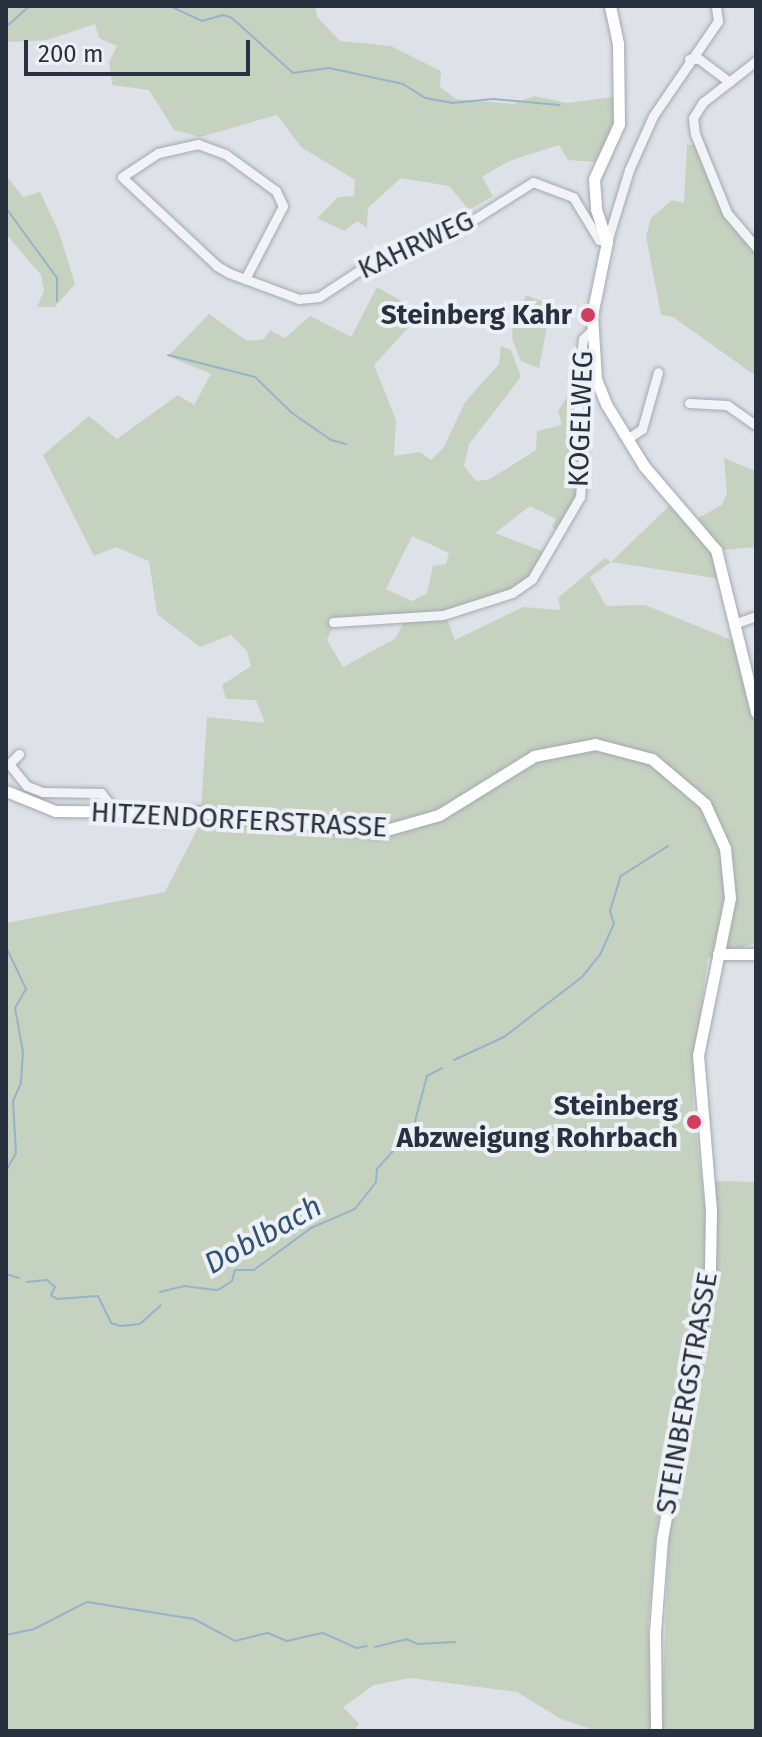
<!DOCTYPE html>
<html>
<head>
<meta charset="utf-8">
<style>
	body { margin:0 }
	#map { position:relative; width:762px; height:1737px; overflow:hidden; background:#dee2e8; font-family:"Fira Sans",sans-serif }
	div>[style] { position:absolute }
	.green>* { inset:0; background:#c5d2bf }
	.stream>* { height:2px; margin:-1px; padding:0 1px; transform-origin:1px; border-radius:1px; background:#97b3ca }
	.roads { filter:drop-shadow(0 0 2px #a3a9b2) drop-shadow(0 0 2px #a3a9b2) }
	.minor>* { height:9px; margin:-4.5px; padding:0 4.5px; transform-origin:4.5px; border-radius:4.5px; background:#f1f3f6 }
	.major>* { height:11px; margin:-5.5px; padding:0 5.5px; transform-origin:5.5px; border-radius:5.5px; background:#fff }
	.dots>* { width:22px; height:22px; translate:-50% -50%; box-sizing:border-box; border:4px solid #edf1f6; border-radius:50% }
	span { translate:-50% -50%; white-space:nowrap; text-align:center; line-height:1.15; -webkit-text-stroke:8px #edf1f6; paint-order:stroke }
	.street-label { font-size:28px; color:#27313f }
	.poi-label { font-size:28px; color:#27313f; font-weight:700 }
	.right { translate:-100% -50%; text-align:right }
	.water-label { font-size:30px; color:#305374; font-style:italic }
	.frame { position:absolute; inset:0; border:8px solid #27313f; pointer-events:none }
	.scale { position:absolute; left:24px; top:40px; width:226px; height:36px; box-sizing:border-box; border:4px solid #27313f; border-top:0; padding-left:10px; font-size:24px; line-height:28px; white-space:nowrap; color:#27313f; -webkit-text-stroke:6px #edf1f6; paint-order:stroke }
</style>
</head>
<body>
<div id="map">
	<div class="green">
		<div style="clip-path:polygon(6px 6px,315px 6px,317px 17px,340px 41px,391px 46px,441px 71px,440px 87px,456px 99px,513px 104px,534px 96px,567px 103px,614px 97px,616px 123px,595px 162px,568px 160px,559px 145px,509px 161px,482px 177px,493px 196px,469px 210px,449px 186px,401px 178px,368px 208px,367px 228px,357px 221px,345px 231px,317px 218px,338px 197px,354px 196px,355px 180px,301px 147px,277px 115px,200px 137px,174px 130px,149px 90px,112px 85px,109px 62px,117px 46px,99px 38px,95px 24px,47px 40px,11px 42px,6px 40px)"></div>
		<div style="clip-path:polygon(707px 144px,718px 187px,746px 233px,756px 234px,756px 376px,673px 317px,661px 315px,646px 236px,651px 218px,672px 200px,684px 203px,687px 145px)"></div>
		<div style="clip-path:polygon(6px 175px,23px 197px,40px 192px,59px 232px,75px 284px,55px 307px,37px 307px,44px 291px,41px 275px,6px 234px)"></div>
		<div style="clip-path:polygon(evenodd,377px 287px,422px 313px,374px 365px,396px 420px,394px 456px,420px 452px,431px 460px,444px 447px,465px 402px,499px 364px,501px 346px,511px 350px,521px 377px,469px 444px,464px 466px,476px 481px,490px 479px,536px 450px,537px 431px,562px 425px,558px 411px,570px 392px,581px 465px,578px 496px,558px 530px,552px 527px,556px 519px,530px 506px,495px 533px,547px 553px,521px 587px,453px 610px,328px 621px,334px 625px,327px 640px,343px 667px,395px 639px,405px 620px,446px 617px,455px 640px,523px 607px,561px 610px,558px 598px,605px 558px,611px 562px,671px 504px,709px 544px,721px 579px,611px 562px,590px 577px,606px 606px,645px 605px,734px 641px,756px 723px,756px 943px,708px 958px,694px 1061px,693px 1105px,708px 1234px,702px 1296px,656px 1534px,648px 1623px,653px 1731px,597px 1731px,561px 1719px,517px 1692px,410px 1678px,374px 1685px,343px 1707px,359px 1724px,354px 1731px,6px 1731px,6px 923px,165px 892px,200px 824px,207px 717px,265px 723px,256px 700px,226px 699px,222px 685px,251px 666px,247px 651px,231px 635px,200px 647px,157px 614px,149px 561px,116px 547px,94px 556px,43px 455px,89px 416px,117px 439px,178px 395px,194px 405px,211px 374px,168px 356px,209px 314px,247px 341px,264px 339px,270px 330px,285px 338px,310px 316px,351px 337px,377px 287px,412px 536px,449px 553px,446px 564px,433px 566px,427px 593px,412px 601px,386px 589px,412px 536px)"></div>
		<div style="clip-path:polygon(526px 295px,551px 305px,539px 368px,521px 361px,512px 339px,513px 323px)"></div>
		<div style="clip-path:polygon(724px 458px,756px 471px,756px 547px,722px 550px,698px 518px,722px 505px,727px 494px)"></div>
		<div style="clip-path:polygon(722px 1181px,756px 1182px,756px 1731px,661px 1731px,670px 1516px,710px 1306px,717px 1249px,714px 1182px)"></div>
	</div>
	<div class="stream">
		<div style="left:170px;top:6px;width:35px;rotate:25deg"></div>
		<div style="left:202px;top:21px;width:22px;rotate:-16deg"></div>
		<div style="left:223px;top:15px;width:9px;rotate:18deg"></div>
		<div style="left:232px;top:18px;width:82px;rotate:42deg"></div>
		<div style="left:293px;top:73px;width:36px;rotate:-8deg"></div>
		<div style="left:329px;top:68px;width:76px;rotate:12.2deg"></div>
		<div style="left:403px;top:84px;width:26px;rotate:32deg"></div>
		<div style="left:425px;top:98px;width:27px;rotate:10deg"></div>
		<div style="left:452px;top:103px;width:41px;rotate:-5.6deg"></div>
		<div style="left:493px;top:99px;width:67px;rotate:5.1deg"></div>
		<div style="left:6px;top:27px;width:31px;rotate:-42deg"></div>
		<div style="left:6px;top:208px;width:87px;rotate:53.9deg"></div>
		<div style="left:57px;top:278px;width:23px;rotate:90deg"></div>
		<div style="left:168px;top:355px;width:90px;rotate:14.2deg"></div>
		<div style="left:255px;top:377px;width:52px;rotate:44.2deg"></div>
		<div style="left:292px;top:413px;width:47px;rotate:34.7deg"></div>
		<div style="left:331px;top:440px;width:16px;rotate:15deg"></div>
		<div style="left:6px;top:947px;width:47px;rotate:64.5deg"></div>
		<div style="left:26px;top:989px;width:22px;rotate:120deg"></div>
		<div style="left:15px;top:1008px;width:45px;rotate:79.7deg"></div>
		<div style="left:23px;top:1052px;width:31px;rotate:94deg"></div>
		<div style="left:21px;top:1083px;width:20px;rotate:114deg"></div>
		<div style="left:13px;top:1101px;width:52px;rotate:86.7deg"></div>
		<div style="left:16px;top:1153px;width:21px;rotate:119deg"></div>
		<div style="left:454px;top:1060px;width:55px;rotate:-24.7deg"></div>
		<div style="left:504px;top:1037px;width:98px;rotate:-37.6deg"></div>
		<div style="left:582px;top:977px;width:28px;rotate:-51deg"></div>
		<div style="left:600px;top:955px;width:34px;rotate:-66deg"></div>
		<div style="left:614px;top:924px;width:14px;rotate:-107deg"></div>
		<div style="left:610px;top:911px;width:37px;rotate:-73deg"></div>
		<div style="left:621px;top:876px;width:56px;rotate:-32.6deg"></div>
		<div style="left:6px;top:1205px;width:21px;rotate:90deg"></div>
		<div style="left:6px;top:1274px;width:14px;rotate:17deg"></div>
		<div style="left:27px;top:1282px;width:20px;rotate:-6deg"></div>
		<div style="left:47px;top:1280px;width:11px;rotate:41deg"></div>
		<div style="left:55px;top:1287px;width:9px;rotate:117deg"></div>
		<div style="left:51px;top:1295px;width:7px;rotate:34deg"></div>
		<div style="left:57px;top:1299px;width:41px;rotate:-4.2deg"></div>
		<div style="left:98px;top:1296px;width:30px;rotate:64deg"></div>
		<div style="left:111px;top:1323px;width:10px;rotate:17deg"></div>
		<div style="left:121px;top:1326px;width:19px;rotate:-6deg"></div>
		<div style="left:140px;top:1324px;width:28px;rotate:-42deg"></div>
		<div style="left:160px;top:1292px;width:25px;rotate:-14deg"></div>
		<div style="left:184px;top:1286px;width:34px;rotate:7deg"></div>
		<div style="left:218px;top:1290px;width:17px;rotate:-33deg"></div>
		<div style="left:232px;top:1281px;width:11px;rotate:-75deg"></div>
		<div style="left:235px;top:1270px;width:19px"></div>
		<div style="left:254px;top:1270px;width:71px;rotate:-36.4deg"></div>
		<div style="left:311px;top:1228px;width:48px;rotate:-23.4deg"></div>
		<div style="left:355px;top:1209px;width:34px;rotate:-52deg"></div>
		<div style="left:376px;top:1182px;width:13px;rotate:-86deg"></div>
		<div style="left:377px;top:1169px;width:54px;rotate:-48deg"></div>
		<div style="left:413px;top:1129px;width:55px;rotate:-75.2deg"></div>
		<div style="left:427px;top:1076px;width:17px;rotate:-28deg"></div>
		<div style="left:6px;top:1635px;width:29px;rotate:-12deg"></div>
		<div style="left:34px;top:1629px;width:59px;rotate:-27deg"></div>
		<div style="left:87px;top:1602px;width:108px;rotate:9deg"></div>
		<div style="left:194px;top:1619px;width:47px;rotate:28.2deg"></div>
		<div style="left:235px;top:1641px;width:34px;rotate:-14deg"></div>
		<div style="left:268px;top:1633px;width:21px;rotate:23deg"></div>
		<div style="left:287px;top:1641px;width:37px;rotate:-13deg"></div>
		<div style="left:323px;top:1633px;width:37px;rotate:24deg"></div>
		<div style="left:357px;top:1648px;width:10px;rotate:-11deg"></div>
		<div style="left:375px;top:1647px;width:32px;rotate:-14deg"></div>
		<div style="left:406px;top:1639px;width:13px;rotate:23deg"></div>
		<div style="left:418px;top:1644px;width:37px;rotate:-3deg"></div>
	</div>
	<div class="roads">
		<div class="minor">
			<div style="left:689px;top:59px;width:10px"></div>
			<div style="left:699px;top:59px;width:38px;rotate:37deg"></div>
			<div style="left:729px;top:82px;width:34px;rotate:-38deg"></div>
			<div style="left:729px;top:82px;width:33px;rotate:142deg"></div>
			<div style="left:703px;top:102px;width:19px;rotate:122deg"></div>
			<div style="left:693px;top:118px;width:16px;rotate:83deg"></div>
			<div style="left:695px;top:134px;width:85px;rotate:67.9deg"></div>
			<div style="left:727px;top:213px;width:45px;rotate:49.5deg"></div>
			<div style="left:245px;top:279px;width:82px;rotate:-62.5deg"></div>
			<div style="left:283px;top:206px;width:17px;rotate:-115deg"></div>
			<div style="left:276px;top:191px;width:63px;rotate:-144deg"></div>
			<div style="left:225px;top:154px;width:29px;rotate:-160deg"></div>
			<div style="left:198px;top:144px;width:41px;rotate:167.3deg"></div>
			<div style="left:158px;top:153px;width:43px;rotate:146.3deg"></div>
			<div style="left:122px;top:177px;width:130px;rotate:43.1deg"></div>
			<div style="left:217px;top:266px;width:14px;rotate:30deg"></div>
			<div style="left:229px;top:273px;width:75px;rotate:20.4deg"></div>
			<div style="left:299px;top:299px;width:20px;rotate:-6deg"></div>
			<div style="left:319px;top:297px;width:64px;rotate:-33.4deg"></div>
			<div style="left:372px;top:262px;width:87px;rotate:-20.1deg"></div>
			<div style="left:454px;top:232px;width:93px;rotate:-32.3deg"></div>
			<div style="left:533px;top:182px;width:43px;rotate:20.6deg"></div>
			<div style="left:573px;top:197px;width:50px;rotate:58.8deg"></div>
			<div style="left:599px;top:240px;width:8px;rotate:14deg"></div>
			<div style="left:607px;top:242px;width:75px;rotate:-73deg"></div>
			<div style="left:629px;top:170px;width:59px;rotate:-66deg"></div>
			<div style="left:653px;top:116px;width:115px;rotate:-55.6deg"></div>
			<div style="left:718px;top:21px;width:15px;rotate:-98deg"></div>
			<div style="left:689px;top:403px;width:38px;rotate:3deg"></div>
			<div style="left:727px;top:405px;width:35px;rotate:35deg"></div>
			<div style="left:627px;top:439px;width:18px;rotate:-34deg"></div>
			<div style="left:642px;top:429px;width:59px;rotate:-74.3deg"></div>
			<div style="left:333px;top:622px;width:110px;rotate:-3.6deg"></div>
			<div style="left:443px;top:615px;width:72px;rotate:-17.7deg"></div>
			<div style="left:512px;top:593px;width:24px;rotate:-35deg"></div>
			<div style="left:532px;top:579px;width:95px;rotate:-59.7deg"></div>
			<div style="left:580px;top:497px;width:32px;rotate:-85deg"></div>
			<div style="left:583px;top:465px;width:74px;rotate:-94.6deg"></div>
			<div style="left:577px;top:391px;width:52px;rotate:-83.4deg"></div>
			<div style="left:583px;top:339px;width:11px;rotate:-45deg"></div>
			<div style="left:736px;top:623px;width:21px;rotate:-19deg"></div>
			<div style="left:19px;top:754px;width:14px;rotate:135deg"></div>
			<div style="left:9px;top:764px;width:28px;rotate:51deg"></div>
			<div style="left:27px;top:786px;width:17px;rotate:21deg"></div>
			<div style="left:43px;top:792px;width:58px;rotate:1deg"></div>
			<div style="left:101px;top:793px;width:23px;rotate:52deg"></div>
		</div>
		<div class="major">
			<div style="left:610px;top:6px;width:38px;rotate:78deg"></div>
			<div style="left:618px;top:43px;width:81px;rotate:89.3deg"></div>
			<div style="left:619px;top:124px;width:60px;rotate:114.4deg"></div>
			<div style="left:594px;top:179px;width:30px;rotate:86deg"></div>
			<div style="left:596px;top:209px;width:35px;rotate:72deg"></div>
			<div style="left:607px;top:242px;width:75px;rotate:101.6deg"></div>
			<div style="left:592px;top:315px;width:64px;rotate:86.4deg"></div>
			<div style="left:596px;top:379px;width:27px;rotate:68deg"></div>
			<div style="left:606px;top:404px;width:73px;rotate:58.5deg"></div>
			<div style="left:644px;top:466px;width:111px;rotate:49.4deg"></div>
			<div style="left:716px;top:550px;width:167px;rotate:76.1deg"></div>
			<div style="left:6px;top:791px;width:53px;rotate:22.2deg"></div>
			<div style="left:55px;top:811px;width:143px;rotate:0.4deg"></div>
			<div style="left:198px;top:812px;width:182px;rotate:6.3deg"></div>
			<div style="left:379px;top:832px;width:62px;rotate:-15.8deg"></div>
			<div style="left:439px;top:815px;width:112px;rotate:-31.8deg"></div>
			<div style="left:534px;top:756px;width:62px;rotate:-11.1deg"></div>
			<div style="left:595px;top:744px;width:59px;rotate:14.7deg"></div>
			<div style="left:652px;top:759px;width:70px;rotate:40.3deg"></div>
			<div style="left:705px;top:804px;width:48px;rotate:65.6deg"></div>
			<div style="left:725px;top:848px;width:50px;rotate:84.3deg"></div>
			<div style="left:730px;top:898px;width:160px;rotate:101.5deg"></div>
			<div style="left:698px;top:1055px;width:157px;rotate:85.2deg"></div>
			<div style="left:711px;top:1211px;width:59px;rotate:91deg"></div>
			<div style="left:710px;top:1270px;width:273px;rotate:100.1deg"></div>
			<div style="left:662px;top:1539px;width:93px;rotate:94.3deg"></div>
			<div style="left:655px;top:1632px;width:99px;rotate:89.4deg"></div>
			<div style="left:718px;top:954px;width:38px"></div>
		</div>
	</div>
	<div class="dots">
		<div style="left:588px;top:315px;background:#d23e5d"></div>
		<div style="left:694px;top:1122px;background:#d23e5d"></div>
	</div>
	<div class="street-label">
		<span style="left:416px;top:245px;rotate:-25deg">KAHRWEG</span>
		<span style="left:581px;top:419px;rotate:-88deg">KOGELWEG</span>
		<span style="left:239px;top:820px;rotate:3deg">HITZENDORFERSTRASSE</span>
		<span style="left:687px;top:1393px;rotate:-80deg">STEINBERGSTRASSE</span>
	</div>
	<div class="poi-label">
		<span class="right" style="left:572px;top:315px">Steinberg Kahr</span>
		<span class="right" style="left:678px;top:1122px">Steinberg<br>Abzweigung Rohrbach</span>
	</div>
	<div class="water-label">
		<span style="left:263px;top:1235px;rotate:-29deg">Doblbach</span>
	</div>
	<div class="frame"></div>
	<div class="scale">200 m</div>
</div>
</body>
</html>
